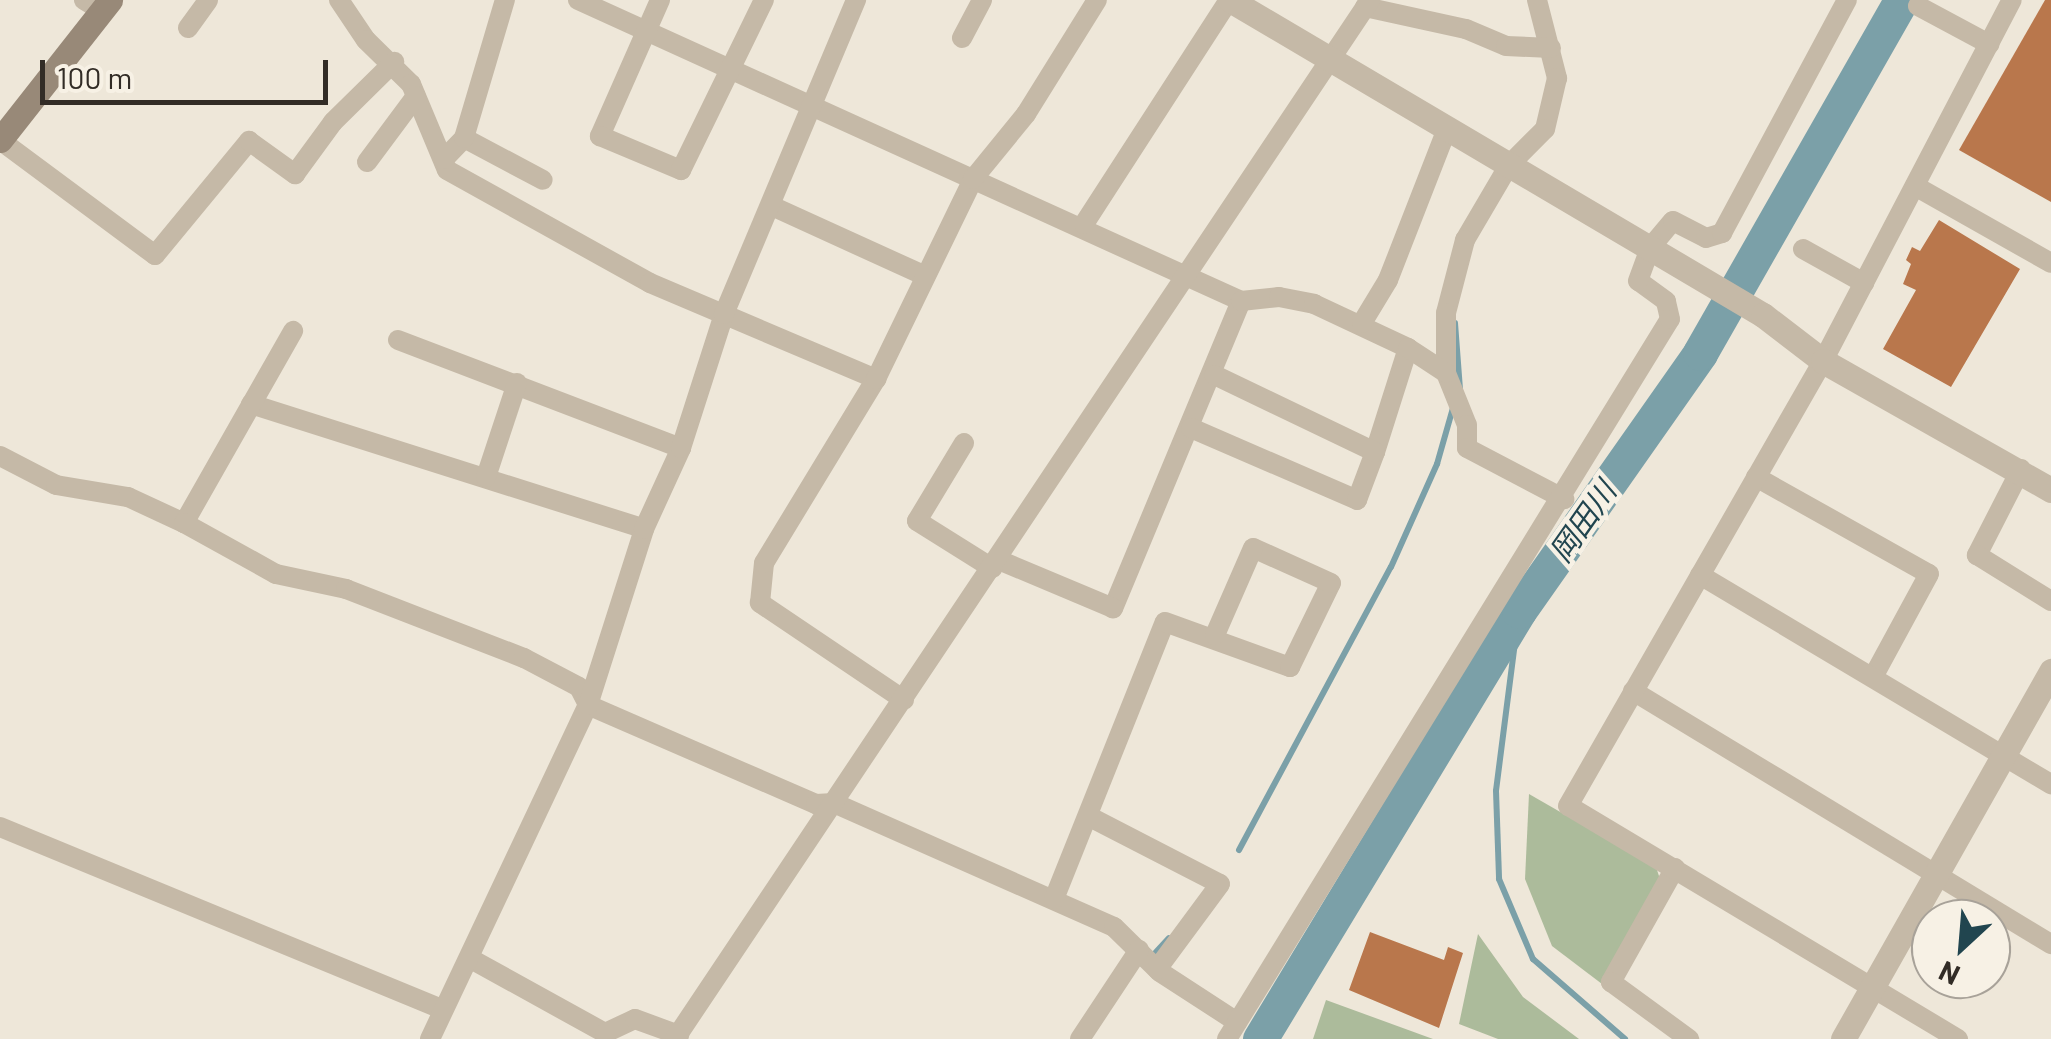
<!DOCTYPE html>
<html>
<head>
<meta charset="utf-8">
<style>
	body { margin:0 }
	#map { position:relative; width:2051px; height:1039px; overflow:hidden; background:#eee7d9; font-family:Barlow,"Noto Sans JP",sans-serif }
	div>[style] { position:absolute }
	.green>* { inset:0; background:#acbb9b }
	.stream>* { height:6px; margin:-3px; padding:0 3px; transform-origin:3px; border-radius:3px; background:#7ba0a8 }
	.river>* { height:35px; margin:-17.5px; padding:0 17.5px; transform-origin:17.5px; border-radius:17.5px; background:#7ba0a8 }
	.building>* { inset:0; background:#b9774c }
	.minor>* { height:20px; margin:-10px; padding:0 10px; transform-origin:10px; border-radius:10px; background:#c5b9a7 }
	.tertiary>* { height:25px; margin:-12.5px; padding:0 12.5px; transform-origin:12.5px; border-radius:12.5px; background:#c5b9a7 }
	.secondary>* { height:25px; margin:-12.5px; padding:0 12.5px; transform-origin:12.5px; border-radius:12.5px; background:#988978 }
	span { translate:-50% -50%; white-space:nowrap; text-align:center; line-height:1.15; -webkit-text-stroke:9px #f7f1e5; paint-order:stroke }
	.water-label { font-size:30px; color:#21454f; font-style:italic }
	.north { position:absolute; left:1911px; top:899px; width:100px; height:100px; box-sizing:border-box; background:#f7f1e5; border:2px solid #a8a299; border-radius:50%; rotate:206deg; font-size:28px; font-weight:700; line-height:40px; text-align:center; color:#322c26 }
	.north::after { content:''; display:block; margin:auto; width:35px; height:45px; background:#21454f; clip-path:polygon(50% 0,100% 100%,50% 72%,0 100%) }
	.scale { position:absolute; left:40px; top:60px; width:288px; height:45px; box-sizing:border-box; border:5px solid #322c26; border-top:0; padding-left:12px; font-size:30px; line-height:35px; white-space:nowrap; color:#322c26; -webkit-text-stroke:8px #f7f1e5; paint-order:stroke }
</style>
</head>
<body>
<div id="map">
	<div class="green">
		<div style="clip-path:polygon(1529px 794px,1656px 867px,1660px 879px,1602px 984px,1552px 946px,1525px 879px)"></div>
		<div style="clip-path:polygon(1478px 934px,1523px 997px,1579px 1039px,1498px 1039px,1459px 1024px)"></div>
		<div style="clip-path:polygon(1326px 1000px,1433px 1039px,1313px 1039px)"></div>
	</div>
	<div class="stream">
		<div style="left:1455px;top:323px;width:67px;rotate:85.7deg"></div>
		<div style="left:1519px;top:611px;width:181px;rotate:97.3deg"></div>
		<div style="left:1496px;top:791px;width:88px;rotate:88deg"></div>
		<div style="left:1499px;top:879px;width:87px;rotate:67deg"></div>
		<div style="left:1533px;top:959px;width:122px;rotate:41deg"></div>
		<div style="left:1239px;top:850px;width:321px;rotate:-61.8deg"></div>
		<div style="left:1391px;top:567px;width:113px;rotate:-65.9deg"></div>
		<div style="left:1437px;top:464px;width:58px;rotate:-74.1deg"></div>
		<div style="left:1156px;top:952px;width:19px;rotate:-47deg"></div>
	</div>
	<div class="river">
		<div style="left:1260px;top:1039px;width:500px;rotate:-58.82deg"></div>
		<div style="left:1519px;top:611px;width:315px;rotate:-54.9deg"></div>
		<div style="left:1700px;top:353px;width:406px;rotate:-60.3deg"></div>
	</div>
	<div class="building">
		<div style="clip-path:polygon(2045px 0,2051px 0,2051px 202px,1959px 150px)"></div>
		<div style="clip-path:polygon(1939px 220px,2020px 269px,1951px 387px,1883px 349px,1916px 290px,1903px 284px,1911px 264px,1906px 260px,1912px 247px,1920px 251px)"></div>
		<div style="clip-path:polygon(1370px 932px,1444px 960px,1448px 947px,1463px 953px,1439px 1028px,1349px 990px)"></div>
	</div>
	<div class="minor">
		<div style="left:84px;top:0;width:21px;rotate:31deg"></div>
		<div style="left:339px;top:0;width:48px;rotate:56deg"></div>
		<div style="left:366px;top:40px;width:63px;rotate:44.4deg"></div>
		<div style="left:411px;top:84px;width:93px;rotate:67.3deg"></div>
		<div style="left:447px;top:170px;width:232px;rotate:29.1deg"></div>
		<div style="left:650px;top:283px;width:246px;rotate:23deg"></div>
		<div style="left:578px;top:0;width:728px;rotate:24.42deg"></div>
		<div style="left:1241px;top:301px;width:333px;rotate:112.6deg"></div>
		<div style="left:1113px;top:608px;width:124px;rotate:-157.2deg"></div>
		<div style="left:660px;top:0;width:149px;rotate:113.8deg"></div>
		<div style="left:600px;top:136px;width:88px;rotate:22.8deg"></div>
		<div style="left:681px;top:170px;width:189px;rotate:-64deg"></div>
		<div style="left:1537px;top:0;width:81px;rotate:75.6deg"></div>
		<div style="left:1557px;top:78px;width:52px;rotate:103.2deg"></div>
		<div style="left:1545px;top:129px;width:51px;rotate:135deg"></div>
		<div style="left:1509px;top:165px;width:87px;rotate:120.4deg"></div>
		<div style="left:1465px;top:240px;width:75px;rotate:104.6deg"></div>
		<div style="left:1446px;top:313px;width:60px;rotate:90deg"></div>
		<div style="left:1446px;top:373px;width:56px;rotate:68deg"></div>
		<div style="left:1467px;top:425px;width:23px;rotate:90deg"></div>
		<div style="left:1467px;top:448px;width:110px;rotate:27.7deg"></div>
		<div style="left:1918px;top:6px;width:81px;rotate:28.2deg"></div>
		<div style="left:1365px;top:7px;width:103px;rotate:12.3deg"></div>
		<div style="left:1466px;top:29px;width:43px;rotate:23deg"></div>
		<div style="left:1506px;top:46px;width:45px;rotate:2.5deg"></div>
		<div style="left:188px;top:28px;width:34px;rotate:-54deg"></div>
		<div style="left:962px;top:38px;width:43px;rotate:-62.2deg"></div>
		<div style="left:464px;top:138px;width:89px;rotate:28deg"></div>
		<div style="left:0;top:140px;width:193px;rotate:36.6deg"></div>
		<div style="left:155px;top:255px;width:148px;rotate:-50.5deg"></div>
		<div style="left:249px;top:141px;width:57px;rotate:35.7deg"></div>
		<div style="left:295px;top:174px;width:64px;rotate:-53.8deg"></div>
		<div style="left:333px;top:122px;width:86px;rotate:-44.5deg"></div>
		<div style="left:444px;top:159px;width:29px;rotate:-46deg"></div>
		<div style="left:464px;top:138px;width:144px;rotate:-73.5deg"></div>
		<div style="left:367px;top:162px;width:82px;rotate:-53.4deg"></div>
		<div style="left:1915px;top:186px;width:156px;rotate:29.5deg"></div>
		<div style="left:774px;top:207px;width:162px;rotate:24.5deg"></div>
		<div style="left:1084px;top:224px;width:267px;rotate:-57.1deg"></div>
		<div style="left:1803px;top:249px;width:70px;rotate:29.1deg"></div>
		<div style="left:1241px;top:301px;width:38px;rotate:-6deg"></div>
		<div style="left:1279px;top:297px;width:36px;rotate:11deg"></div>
		<div style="left:1314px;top:304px;width:104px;rotate:25.1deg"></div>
		<div style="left:1408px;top:348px;width:109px;rotate:107.6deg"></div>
		<div style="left:1362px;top:323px;width:50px;rotate:-58.8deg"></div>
		<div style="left:1388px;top:280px;width:162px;rotate:-68.7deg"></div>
		<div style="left:398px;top:340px;width:303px;rotate:20.9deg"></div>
		<div style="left:1408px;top:348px;width:45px;rotate:33.3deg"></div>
		<div style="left:251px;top:404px;width:412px;rotate:17.6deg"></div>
		<div style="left:1191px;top:428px;width:181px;rotate:23.4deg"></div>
		<div style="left:1357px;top:500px;width:51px;rotate:-69.4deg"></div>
		<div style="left:1375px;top:452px;width:178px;rotate:-154.4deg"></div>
		<div style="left:964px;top:443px;width:91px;rotate:121.1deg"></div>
		<div style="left:917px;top:521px;width:89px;rotate:32.1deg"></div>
		<div style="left:0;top:456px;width:63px;rotate:27.4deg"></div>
		<div style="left:56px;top:485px;width:73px;rotate:9.5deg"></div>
		<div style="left:128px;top:497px;width:62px;rotate:24.9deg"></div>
		<div style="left:184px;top:523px;width:221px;rotate:-60.4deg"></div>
		<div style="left:2021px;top:469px;width:97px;rotate:117.1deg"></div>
		<div style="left:1977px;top:555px;width:87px;rotate:31.9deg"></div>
		<div style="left:486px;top:477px;width:99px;rotate:-71.7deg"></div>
		<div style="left:1756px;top:477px;width:198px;rotate:29.3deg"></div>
		<div style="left:1929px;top:574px;width:117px;rotate:118.5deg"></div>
		<div style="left:184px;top:523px;width:105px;rotate:29deg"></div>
		<div style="left:276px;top:574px;width:72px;rotate:12.1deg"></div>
		<div style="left:346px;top:589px;width:191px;rotate:21.2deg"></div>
		<div style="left:524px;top:658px;width:62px;rotate:27.8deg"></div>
		<div style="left:579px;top:687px;width:20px;rotate:63deg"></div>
		<div style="left:588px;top:705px;width:249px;rotate:23.5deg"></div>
		<div style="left:816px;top:804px;width:18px;rotate:-3deg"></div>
		<div style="left:834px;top:803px;width:306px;rotate:23.9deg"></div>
		<div style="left:1114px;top:927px;width:64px;rotate:44.4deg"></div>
		<div style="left:1160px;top:972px;width:92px;rotate:33deg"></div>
		<div style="left:1700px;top:575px;width:409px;rotate:30.8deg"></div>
		<div style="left:1633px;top:691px;width:489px;rotate:31.2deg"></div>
		<div style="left:904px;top:700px;width:174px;rotate:-146deg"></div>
		<div style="left:760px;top:603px;width:40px;rotate:-84.3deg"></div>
		<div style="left:764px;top:563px;width:215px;rotate:-58.7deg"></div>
		<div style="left:876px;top:379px;width:222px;rotate:-64.1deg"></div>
		<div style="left:973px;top:179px;width:84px;rotate:-50.8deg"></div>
		<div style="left:1026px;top:114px;width:134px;rotate:-58.1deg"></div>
		<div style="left:1090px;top:817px;width:146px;rotate:27.3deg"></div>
		<div style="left:1220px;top:884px;width:106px;rotate:126.5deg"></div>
		<div style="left:0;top:827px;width:479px;rotate:22.4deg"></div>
		<div style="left:1675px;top:868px;width:131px;rotate:119.3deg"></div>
		<div style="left:1611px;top:982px;width:97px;rotate:36.2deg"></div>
		<div style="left:1054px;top:899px;width:298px;rotate:-68.2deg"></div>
		<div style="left:1165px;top:622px;width:133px;rotate:19.8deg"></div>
		<div style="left:1290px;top:667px;width:93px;rotate:-64deg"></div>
		<div style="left:1331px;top:583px;width:85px;rotate:-155.8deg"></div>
		<div style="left:1253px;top:548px;width:95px;rotate:113.6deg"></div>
		<div style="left:471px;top:959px;width:153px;rotate:28.9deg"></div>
		<div style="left:605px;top:1033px;width:33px;rotate:-25deg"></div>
		<div style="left:635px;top:1019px;width:47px;rotate:20deg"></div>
		<div style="left:430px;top:1039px;width:369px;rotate:-64.7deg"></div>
		<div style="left:588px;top:705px;width:185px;rotate:-72.3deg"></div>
		<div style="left:644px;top:529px;width:89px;rotate:-65.4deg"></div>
		<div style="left:681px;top:448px;width:141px;rotate:-72.2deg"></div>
		<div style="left:724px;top:314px;width:341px;rotate:-67.2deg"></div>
		<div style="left:675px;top:1039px;width:1250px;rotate:-56.22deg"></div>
		<div style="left:1080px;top:1039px;width:107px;rotate:-56.5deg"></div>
		<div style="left:1227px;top:1039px;width:845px;rotate:-58.4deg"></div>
		<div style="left:1670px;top:319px;width:18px;rotate:-103deg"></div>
		<div style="left:1666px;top:301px;width:34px;rotate:-144deg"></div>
		<div style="left:1638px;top:281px;width:35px;rotate:-70deg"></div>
		<div style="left:1650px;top:248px;width:35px;rotate:-50deg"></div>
		<div style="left:1673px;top:221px;width:37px;rotate:27deg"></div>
		<div style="left:1706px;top:238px;width:17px;rotate:-17deg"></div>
		<div style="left:1722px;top:233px;width:264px;rotate:-61.8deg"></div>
		<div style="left:1958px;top:1039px;width:454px;rotate:-149.1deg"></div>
		<div style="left:1568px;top:806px;width:513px;rotate:-60.19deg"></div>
		<div style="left:1823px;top:361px;width:407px;rotate:-62.4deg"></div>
	</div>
	<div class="tertiary">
		<div style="left:1230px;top:0;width:619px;rotate:30.58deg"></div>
		<div style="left:1763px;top:315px;width:76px;rotate:37.5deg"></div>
		<div style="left:1823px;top:361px;width:262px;rotate:29.5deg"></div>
		<div style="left:1843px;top:1039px;width:423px;rotate:-60.5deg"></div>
	</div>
	<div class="secondary">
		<div style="left:0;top:140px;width:178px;rotate:-51.8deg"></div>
	</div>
	<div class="water-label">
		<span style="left:1582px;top:521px;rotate:-55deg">岡田川</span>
	</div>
	<div class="north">N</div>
	<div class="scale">100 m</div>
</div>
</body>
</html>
